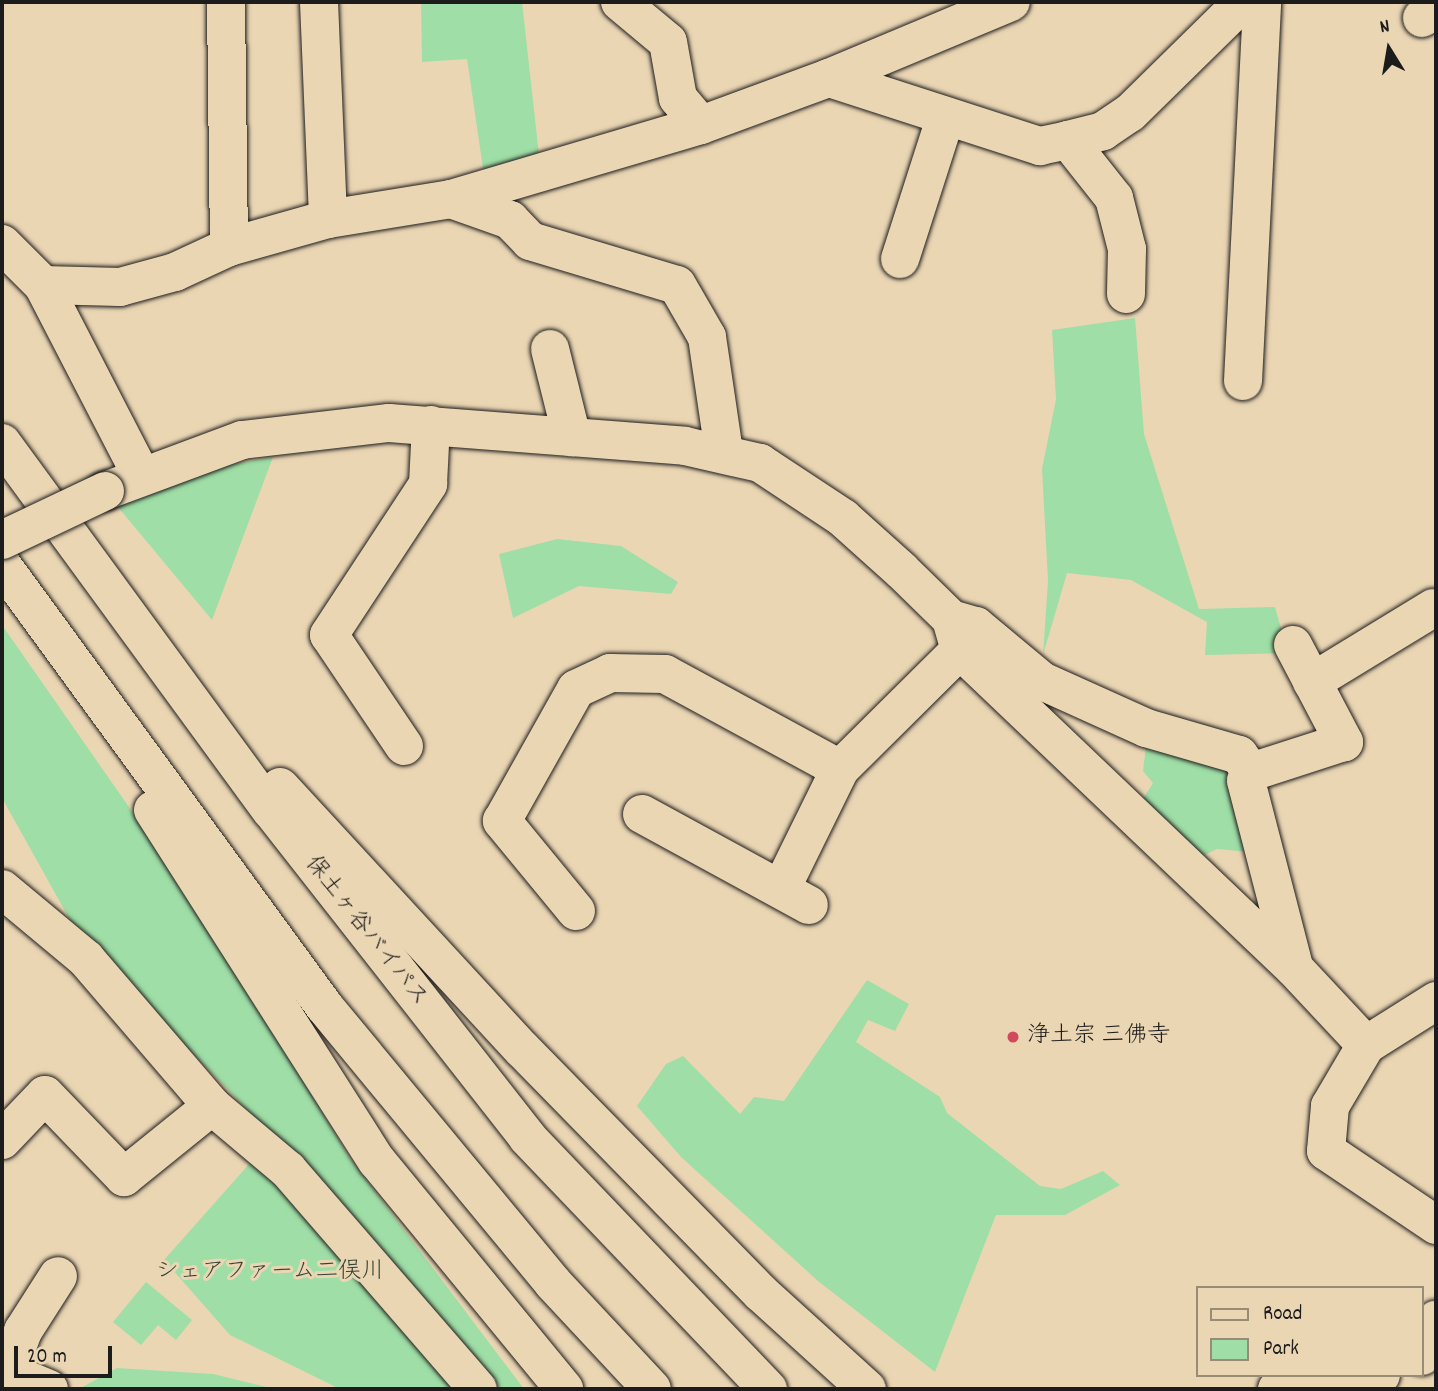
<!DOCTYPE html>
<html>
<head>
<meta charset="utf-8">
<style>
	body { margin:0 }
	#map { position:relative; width:1438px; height:1391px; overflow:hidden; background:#ebd6b4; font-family:Dekko,"Klee One",sans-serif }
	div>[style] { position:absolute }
	.green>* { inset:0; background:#9fdea6 }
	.roads { filter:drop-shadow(0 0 2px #1c1c1c) drop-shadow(0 0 2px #1c1c1c) }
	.street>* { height:38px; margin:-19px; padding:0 19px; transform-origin:19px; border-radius:19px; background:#ebd6b4 }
	.highway>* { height:38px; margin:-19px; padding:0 19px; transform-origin:19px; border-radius:19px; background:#ebd6b4 }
	.bridges { filter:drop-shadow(0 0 2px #1c1c1c) drop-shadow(0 0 2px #1c1c1c) }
	.street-bridge>* { height:38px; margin:-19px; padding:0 19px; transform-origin:19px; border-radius:19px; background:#ebd6b4 }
	.dots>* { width:19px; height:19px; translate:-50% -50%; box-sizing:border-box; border:4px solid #ebd6b4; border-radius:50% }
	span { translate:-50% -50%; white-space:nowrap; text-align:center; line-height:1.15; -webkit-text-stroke:6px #ebd6b4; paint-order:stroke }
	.street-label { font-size:23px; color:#1c1c1c }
	.poi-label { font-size:23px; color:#1c1c1c }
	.left { translate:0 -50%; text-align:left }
	.park-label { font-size:23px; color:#364338 }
	.frame { position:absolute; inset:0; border:4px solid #1c1c1c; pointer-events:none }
	.legend { position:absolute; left:1196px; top:1286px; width:228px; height:91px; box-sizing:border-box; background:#ebd6b4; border:2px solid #988c77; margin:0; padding:9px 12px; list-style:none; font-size:21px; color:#1c1c1c }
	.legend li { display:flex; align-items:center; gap:14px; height:35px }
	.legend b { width:35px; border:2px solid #988c77 }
	.north { position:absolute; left:1354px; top:14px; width:70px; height:70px; -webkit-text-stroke:5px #ebd6b4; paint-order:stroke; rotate:349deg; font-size:19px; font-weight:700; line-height:28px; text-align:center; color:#1c1c1c }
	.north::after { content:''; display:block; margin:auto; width:24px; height:32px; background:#1c1c1c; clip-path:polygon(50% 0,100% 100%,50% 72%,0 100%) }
	.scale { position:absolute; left:14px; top:1346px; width:98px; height:32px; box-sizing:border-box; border:4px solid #1c1c1c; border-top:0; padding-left:9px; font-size:21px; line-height:24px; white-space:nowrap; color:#1c1c1c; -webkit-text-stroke:5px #ebd6b4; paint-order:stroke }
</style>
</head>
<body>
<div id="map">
	<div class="green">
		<div style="clip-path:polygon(421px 2px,522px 2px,540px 164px,484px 175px,467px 59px,422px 62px)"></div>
		<div style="clip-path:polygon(1135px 318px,1144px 434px,1199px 609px,1275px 607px,1288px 653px,1205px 655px,1207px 622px,1131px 580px,1067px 573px,1043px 655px,1048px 581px,1042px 469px,1056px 399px,1052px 330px)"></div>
		<div style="clip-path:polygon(273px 457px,212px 620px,118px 507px,202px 470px)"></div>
		<div style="clip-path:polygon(557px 539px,621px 546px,678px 582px,671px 594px,579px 586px,513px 618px,499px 554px)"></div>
		<div style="clip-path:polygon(2px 625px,198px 906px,349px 1157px,524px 1389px,501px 1389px,298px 1162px,79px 936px,2px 798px)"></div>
		<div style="clip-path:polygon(1147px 738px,1229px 762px,1249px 852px,1217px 849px,1196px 859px,1141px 802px,1153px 783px,1143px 771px)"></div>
		<div style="clip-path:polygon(867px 980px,909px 1004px,895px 1031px,868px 1020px,856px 1042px,940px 1097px,947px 1113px,1040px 1186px,1061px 1189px,1103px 1171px,1120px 1185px,1065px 1215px,996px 1215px,935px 1372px,818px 1281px,681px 1157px,637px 1106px,666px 1064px,683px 1056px,740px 1114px,754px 1097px,784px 1101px)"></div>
		<div style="clip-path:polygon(258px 1154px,469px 1389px,340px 1389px,230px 1335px,164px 1260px)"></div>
		<div style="clip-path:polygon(146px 1282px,192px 1320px,176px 1340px,158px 1325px,141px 1345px,113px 1322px)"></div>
		<div style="clip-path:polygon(117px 1368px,213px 1374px,275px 1389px,79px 1389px)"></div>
	</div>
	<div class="roads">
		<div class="street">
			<div style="left:226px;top:2px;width:245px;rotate:89.3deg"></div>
			<div style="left:319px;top:2px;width:217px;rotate:87.6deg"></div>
			<div style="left:620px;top:2px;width:62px;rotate:39.8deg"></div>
			<div style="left:668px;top:42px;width:57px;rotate:79.9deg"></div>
			<div style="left:678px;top:98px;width:35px;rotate:50deg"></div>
			<div style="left:1422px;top:18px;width:17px;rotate:-33deg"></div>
			<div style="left:829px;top:78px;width:197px;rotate:-22.7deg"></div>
			<div style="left:1068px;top:140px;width:74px;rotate:51.6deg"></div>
			<div style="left:1114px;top:198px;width:53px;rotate:75.7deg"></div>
			<div style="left:1127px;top:249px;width:45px;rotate:91.3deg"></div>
			<div style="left:451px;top:199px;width:63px;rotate:19.6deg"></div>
			<div style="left:510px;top:220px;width:29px;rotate:46deg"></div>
			<div style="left:530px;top:241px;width:153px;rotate:16.7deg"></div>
			<div style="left:677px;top:285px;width:60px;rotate:60deg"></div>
			<div style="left:707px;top:337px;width:116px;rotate:81.6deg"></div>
			<div style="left:2px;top:244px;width:58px;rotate:45deg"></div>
			<div style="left:43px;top:285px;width:212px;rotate:62.7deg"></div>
			<div style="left:900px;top:259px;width:150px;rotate:-72.2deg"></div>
			<div style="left:43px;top:285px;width:77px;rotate:1.5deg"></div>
			<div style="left:120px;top:287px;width:57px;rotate:-15.3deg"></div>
			<div style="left:175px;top:272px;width:60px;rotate:-24.8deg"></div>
			<div style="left:229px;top:247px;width:103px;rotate:-15.8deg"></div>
			<div style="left:328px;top:219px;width:125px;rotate:-9.2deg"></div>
			<div style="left:451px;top:199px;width:261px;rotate:-16.5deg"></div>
			<div style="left:701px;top:125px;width:136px;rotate:-20.2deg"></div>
			<div style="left:829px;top:78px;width:222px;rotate:17.9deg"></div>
			<div style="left:1040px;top:146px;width:29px;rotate:-12deg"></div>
			<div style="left:1068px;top:140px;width:36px;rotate:-14deg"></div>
			<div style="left:1103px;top:131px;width:32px;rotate:-34deg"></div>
			<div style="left:1130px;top:113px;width:158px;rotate:-44.5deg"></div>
			<div style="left:550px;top:349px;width:91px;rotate:76deg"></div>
			<div style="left:1243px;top:381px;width:379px;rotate:-87.1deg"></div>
			<div style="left:105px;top:491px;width:146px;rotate:-20.4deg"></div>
			<div style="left:242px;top:440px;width:148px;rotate:-6.6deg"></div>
			<div style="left:389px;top:423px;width:297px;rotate:4.4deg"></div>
			<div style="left:685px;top:446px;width:77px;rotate:12.8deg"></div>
			<div style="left:760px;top:463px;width:100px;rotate:33.5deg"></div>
			<div style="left:843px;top:518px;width:79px;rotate:41.9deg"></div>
			<div style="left:902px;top:571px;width:69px;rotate:44.4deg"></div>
			<div style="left:951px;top:619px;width:32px;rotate:74deg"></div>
			<div style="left:960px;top:650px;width:461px;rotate:43.6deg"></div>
			<div style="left:1294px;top:968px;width:105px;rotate:46.9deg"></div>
			<div style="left:951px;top:619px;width:26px;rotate:16deg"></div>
			<div style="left:976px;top:626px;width:86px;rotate:39.8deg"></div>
			<div style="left:1042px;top:681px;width:114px;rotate:24.3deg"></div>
			<div style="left:1146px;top:728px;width:97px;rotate:16.2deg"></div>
			<div style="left:1239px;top:755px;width:21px;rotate:55deg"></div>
			<div style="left:1293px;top:645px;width:110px;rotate:62.3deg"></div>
			<div style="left:1344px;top:742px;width:98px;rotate:162.1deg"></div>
			<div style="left:1251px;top:772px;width:10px;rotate:119deg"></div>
			<div style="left:1246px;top:781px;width:191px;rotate:75.5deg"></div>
			<div style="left:1312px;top:682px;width:142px;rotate:-31.4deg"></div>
			<div style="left:404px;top:746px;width:134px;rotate:-124deg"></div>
			<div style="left:329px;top:635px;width:181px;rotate:-56.7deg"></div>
			<div style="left:428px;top:484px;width:59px;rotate:-87.1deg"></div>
			<div style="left:642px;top:814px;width:190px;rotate:28.6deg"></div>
			<div style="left:2px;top:889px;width:109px;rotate:39.8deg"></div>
			<div style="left:86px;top:959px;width:194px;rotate:49.4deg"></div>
			<div style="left:212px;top:1106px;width:99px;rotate:40.1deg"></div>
			<div style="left:288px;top:1170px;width:290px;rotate:49.1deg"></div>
			<div style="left:781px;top:889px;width:134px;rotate:-63.8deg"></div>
			<div style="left:576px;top:911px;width:117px;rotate:-129.4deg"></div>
			<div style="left:502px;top:821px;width:151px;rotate:-60.7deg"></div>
			<div style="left:576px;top:689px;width:38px;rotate:-25deg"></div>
			<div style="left:610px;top:673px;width:55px;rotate:1deg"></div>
			<div style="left:665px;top:674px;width:199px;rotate:28.5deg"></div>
			<div style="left:840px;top:769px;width:169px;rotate:-44.8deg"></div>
			<div style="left:1436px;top:1001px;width:83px;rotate:147.8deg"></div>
			<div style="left:1366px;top:1045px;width:71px;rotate:120.5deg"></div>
			<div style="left:1330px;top:1106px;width:45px;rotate:95.1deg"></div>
			<div style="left:1326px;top:1151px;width:133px;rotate:33.9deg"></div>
			<div style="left:2px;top:1140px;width:62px;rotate:-46.3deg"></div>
			<div style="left:45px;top:1095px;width:114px;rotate:46.1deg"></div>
			<div style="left:124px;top:1177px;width:113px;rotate:-38.9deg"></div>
			<div style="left:1422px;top:1356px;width:39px;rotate:-69deg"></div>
			<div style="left:49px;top:1389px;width:44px;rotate:-157.5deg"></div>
			<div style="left:8px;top:1372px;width:44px;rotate:-69.9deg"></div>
			<div style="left:23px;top:1331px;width:65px;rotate:-57.5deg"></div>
			<div style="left:1277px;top:1389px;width:25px;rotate:-23deg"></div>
			<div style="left:1300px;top:1379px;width:81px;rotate:-2.8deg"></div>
		</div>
		<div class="highway">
			<div style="left:2px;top:443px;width:455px;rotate:53.8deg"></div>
			<div style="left:271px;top:810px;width:415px;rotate:51.9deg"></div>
			<div style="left:527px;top:1137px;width:349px;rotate:46.3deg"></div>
			<div style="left:2px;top:565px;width:546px;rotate:53.86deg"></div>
			<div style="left:324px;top:1006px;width:359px;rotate:50.4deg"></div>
			<div style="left:553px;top:1283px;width:145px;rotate:47deg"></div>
			<div style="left:280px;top:787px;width:357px;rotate:47.3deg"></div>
			<div style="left:522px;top:1049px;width:342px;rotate:45.6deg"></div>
			<div style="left:761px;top:1293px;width:143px;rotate:42.2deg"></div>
			<div style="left:153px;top:810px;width:416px;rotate:57.5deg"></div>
			<div style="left:377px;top:1161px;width:295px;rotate:50.6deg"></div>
		</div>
	</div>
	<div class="bridges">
		<div class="street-bridge">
			<div style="left:2px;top:540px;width:114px;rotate:-25.4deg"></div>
		</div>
	</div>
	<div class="dots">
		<div style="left:1013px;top:1037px;background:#d1495b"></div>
	</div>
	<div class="street-label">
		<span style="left:365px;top:932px;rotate:52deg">保土ヶ谷バイパス</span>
	</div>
	<div class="poi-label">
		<span class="left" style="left:1027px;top:1037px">浄土宗 三佛寺</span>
	</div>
	<div class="park-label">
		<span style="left:270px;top:1273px">シェアファーム二俣川</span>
	</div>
	<div class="frame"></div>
	<ul class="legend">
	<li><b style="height:9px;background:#ebd6b4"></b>Road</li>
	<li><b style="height:19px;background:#9fdea6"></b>Park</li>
	</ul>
	<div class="north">N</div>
	<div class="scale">20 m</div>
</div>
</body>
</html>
